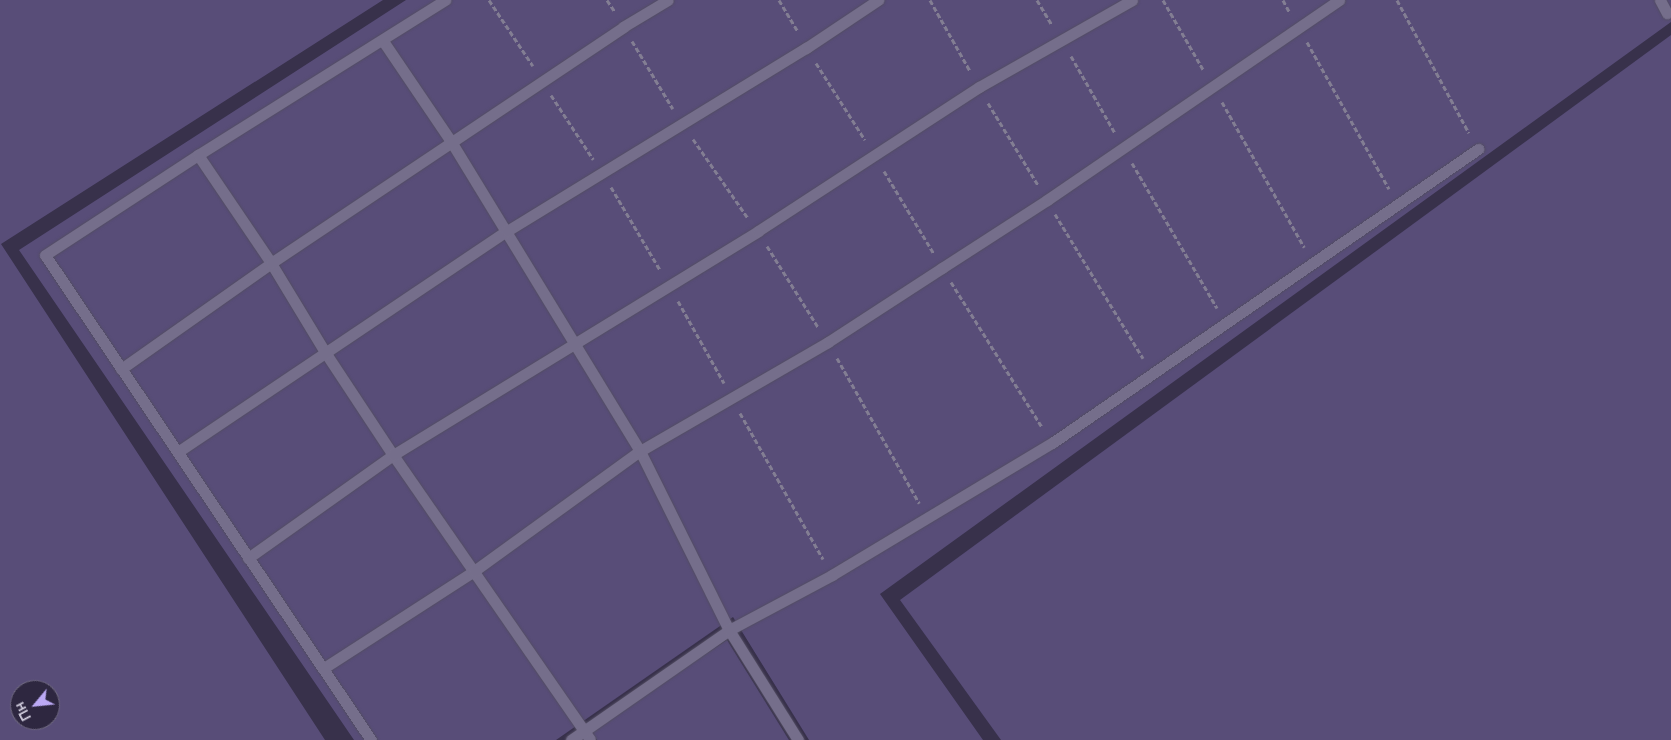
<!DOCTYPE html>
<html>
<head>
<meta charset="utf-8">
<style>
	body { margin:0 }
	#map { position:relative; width:1671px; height:740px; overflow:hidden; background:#38314b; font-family:Manrope,sans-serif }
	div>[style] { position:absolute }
	.green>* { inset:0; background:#584d78 }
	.path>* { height:3px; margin-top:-1.5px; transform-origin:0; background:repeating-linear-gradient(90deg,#837e93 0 5px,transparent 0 7.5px) }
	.roads { filter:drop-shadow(0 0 1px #524d62) drop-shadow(0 0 1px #524d62) }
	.service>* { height:11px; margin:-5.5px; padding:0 5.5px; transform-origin:5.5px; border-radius:5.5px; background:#756e8b }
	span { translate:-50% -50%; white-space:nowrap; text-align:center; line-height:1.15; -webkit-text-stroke:5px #2e2740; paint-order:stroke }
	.north { position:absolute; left:10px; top:680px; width:50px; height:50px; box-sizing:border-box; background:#2e2740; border:1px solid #716b81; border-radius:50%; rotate:242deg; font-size:14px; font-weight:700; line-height:20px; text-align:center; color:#d6d2e2 }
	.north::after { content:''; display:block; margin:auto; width:18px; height:22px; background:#bca9f5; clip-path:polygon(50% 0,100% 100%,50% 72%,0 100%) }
</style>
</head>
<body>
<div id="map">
	<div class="green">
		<div style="clip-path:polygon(evenodd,0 0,383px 0,1px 244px,325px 740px,0 740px,0 0,20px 690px,50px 690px,50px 720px,20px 720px,20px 690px)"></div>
		<div style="clip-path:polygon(406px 0,1671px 0,1671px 22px,880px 594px,983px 740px,809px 740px,733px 617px,556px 740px,354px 740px,19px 250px)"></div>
		<div style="clip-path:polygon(1671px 35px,1671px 740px,1001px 740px,900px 600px)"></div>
		<div style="clip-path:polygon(727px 640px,789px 740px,597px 740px,590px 730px)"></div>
	</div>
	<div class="path">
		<div style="left:489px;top:0;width:79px;rotate:56.3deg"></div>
		<div style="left:607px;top:0;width:14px;rotate:56deg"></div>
		<div style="left:779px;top:0;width:37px;rotate:59deg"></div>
		<div style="left:930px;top:0;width:81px;rotate:60.6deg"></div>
		<div style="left:1037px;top:0;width:29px;rotate:59deg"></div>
		<div style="left:1163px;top:0;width:82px;rotate:60deg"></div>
		<div style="left:1283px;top:0;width:15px;rotate:62deg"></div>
		<div style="left:1397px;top:0;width:151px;rotate:61.6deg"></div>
		<div style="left:632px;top:41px;width:79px;rotate:58.9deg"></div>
		<div style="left:1307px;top:42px;width:168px;rotate:60.8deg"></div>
		<div style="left:1071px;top:56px;width:89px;rotate:60.3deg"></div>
		<div style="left:816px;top:63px;width:91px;rotate:57.5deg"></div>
		<div style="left:551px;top:95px;width:77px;rotate:56.7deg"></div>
		<div style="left:1222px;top:102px;width:167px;rotate:60.5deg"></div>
		<div style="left:988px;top:103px;width:96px;rotate:58.6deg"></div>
		<div style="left:693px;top:139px;width:96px;rotate:55.2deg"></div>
		<div style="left:1132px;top:163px;width:168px;rotate:59.6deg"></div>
		<div style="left:884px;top:171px;width:97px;rotate:58.9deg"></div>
		<div style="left:611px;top:187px;width:96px;rotate:59.4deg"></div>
		<div style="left:1055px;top:214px;width:169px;rotate:58.6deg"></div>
		<div style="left:767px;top:246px;width:96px;rotate:57.8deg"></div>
		<div style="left:951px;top:282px;width:171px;rotate:57.9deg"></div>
		<div style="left:678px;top:301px;width:94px;rotate:60.7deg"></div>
		<div style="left:837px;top:358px;width:167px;rotate:60.5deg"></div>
		<div style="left:740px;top:413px;width:168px;rotate:60.4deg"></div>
	</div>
	<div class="roads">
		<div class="service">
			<div style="left:1660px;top:0;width:15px;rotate:62deg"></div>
			<div style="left:383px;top:41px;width:123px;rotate:55.9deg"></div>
			<div style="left:452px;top:143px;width:361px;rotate:58.6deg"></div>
			<div style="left:640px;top:451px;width:200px;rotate:63.6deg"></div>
			<div style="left:729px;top:630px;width:130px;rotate:57.9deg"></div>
			<div style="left:198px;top:155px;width:130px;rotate:55.9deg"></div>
			<div style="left:271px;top:263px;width:104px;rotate:58.8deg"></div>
			<div style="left:325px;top:352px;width:123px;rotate:56.6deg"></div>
			<div style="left:393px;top:455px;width:346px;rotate:55.3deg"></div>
			<div style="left:121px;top:369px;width:184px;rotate:-35.2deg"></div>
			<div style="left:271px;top:263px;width:424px;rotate:-33.8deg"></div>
			<div style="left:623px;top:27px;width:52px;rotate:-31deg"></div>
			<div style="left:179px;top:451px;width:395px;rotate:-33.9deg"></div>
			<div style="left:507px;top:231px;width:351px;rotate:-31.5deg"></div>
			<div style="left:806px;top:48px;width:87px;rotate:-33.7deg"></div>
			<div style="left:248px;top:558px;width:178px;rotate:-35.4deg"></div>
			<div style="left:393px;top:455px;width:428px;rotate:-31.5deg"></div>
			<div style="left:758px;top:231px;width:264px;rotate:-33.1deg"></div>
			<div style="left:979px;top:87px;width:176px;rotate:-29.6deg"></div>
			<div style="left:324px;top:668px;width:179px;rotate:-32.9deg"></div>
			<div style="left:474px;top:571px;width:205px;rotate:-35.9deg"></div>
			<div style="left:640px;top:451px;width:217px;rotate:-30.1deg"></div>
			<div style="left:828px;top:342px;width:136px;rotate:-33deg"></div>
			<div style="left:942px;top:268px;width:125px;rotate:-32.9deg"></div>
			<div style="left:1047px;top:200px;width:354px;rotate:-34.4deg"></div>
			<div style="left:371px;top:740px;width:584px;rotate:-123.91deg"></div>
			<div style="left:45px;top:255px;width:183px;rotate:-33.2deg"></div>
			<div style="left:198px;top:155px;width:292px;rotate:-32.1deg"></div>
			<div style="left:571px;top:740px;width:193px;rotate:-34.8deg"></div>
			<div style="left:729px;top:630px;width:117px;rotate:-28.1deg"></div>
			<div style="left:832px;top:575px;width:257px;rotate:-31deg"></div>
			<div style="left:1052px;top:443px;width:518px;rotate:-34.61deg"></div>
		</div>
	</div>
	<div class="north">Пн</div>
</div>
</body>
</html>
